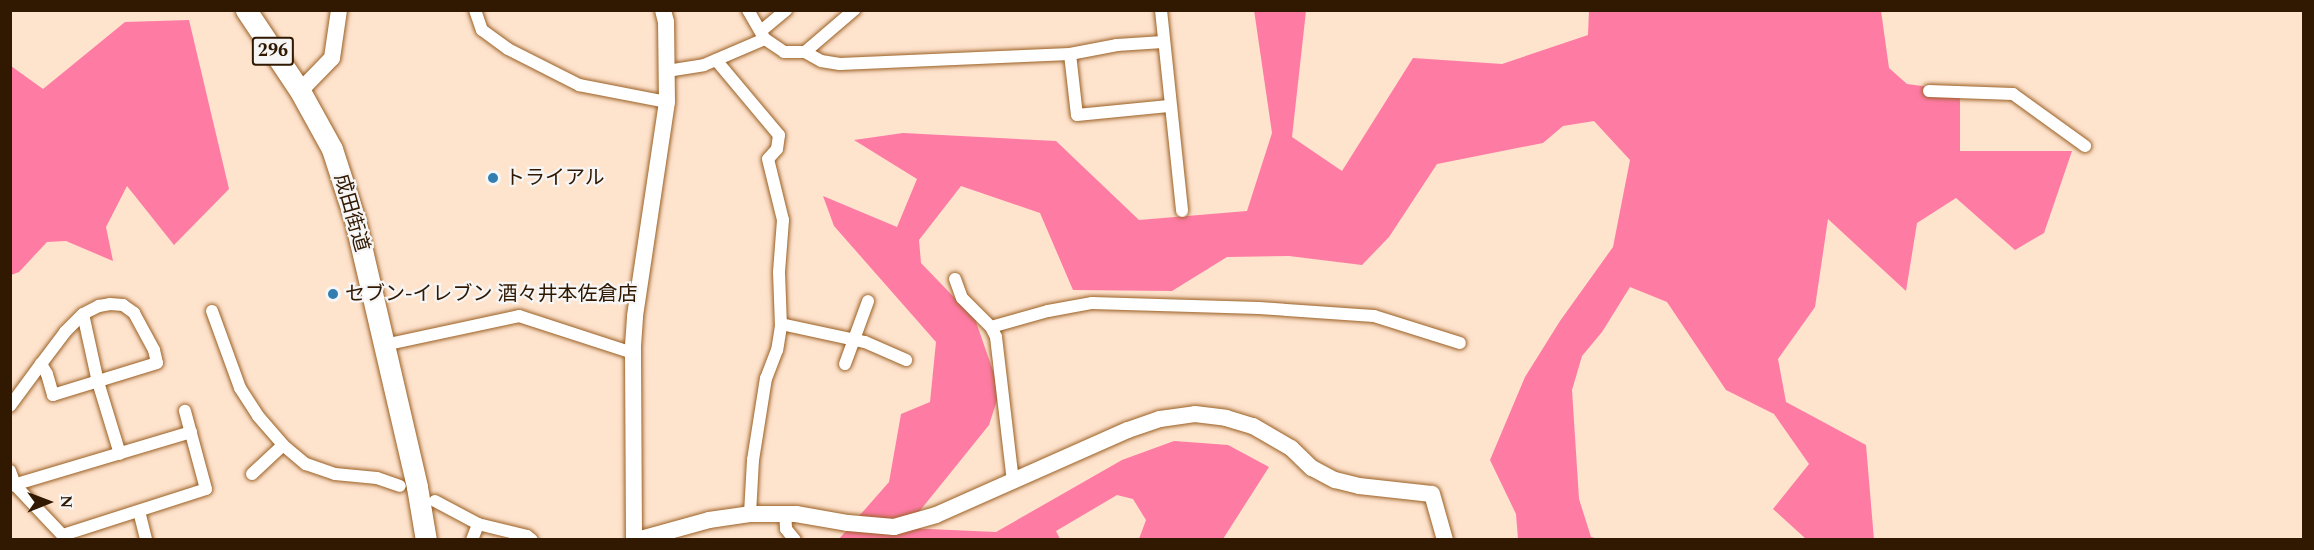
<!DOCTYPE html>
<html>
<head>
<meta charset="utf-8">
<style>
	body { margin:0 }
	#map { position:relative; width:2314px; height:550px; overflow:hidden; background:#fee3cd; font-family:Spectral,"Noto Sans JP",serif }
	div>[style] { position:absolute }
	.forest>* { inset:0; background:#fe7ba4 }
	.roads { filter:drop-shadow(0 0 2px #9a5f23) drop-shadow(0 0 2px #9a5f23) }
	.street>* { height:12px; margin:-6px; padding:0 6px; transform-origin:6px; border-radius:6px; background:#fff }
	.secondary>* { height:16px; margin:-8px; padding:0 8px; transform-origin:8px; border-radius:8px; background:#fff }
	.highway>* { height:21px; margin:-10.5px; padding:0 10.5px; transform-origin:10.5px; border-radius:10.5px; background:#fff }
	.dots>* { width:16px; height:16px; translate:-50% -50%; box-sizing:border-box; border:3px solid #f6f6f6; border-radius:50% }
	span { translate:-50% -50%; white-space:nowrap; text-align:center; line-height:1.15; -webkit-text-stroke:4.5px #f6f6f6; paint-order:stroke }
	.shield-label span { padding:2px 4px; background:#f6f6f6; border:2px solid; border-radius:4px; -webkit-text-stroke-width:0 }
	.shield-label { font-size:18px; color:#301801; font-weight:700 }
	.poi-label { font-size:20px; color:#301801 }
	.left { translate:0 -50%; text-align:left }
	.street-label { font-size:20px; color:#301801 }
	.frame { position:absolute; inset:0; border:12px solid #301801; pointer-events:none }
	.north { position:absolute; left:18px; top:472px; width:60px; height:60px; -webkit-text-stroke:4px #f6f6f6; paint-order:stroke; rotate:89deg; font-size:16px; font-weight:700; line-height:24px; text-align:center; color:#301801 }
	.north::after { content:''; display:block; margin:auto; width:21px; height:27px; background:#301801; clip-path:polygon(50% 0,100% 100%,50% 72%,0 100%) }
</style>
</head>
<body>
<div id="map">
	<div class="forest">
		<div style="clip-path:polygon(1254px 10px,1306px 11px,1292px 137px,1342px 171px,1413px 58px,1502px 64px,1588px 35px,1589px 10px,1881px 11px,1889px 68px,1907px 84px,1960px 91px,1960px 151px,2072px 151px,2044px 233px,2015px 250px,1956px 198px,1917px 223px,1906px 291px,1828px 219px,1815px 307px,1778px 359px,1786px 402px,1866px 445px,1874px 540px,1806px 539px,1773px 509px,1809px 464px,1774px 414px,1726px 390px,1667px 302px,1630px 287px,1602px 332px,1582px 356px,1572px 390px,1579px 499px,1591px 537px,1599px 539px,1518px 539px,1516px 514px,1490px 460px,1525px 377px,1560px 321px,1613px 247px,1630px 160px,1594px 121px,1563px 126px,1543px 143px,1437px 164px,1389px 237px,1362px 265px,1289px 256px,1227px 257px,1172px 291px,1073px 290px,1040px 213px,961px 186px,919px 240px,921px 263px,975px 319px,1000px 391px,989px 425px,906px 528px,996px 532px,1122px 460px,1174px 441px,1228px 445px,1269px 467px,1223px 539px,1139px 539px,1146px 520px,1133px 499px,1117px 495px,1056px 531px,1060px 539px,839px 539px,889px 482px,901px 414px,930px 402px,936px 342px,834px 226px,823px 196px,897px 227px,917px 179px,854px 140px,903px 133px,1056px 141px,1139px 220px,1247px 211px,1272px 133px)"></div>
		<div style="clip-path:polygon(189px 20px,229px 189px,174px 245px,127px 186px,106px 227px,113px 261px,66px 241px,47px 242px,19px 272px,11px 275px,11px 66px,43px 89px,125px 22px)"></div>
	</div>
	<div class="roads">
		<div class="street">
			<div style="left:475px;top:10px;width:21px;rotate:71deg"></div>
			<div style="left:482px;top:30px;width:32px;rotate:36deg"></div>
			<div style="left:508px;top:49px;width:80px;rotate:26.9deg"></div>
			<div style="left:579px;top:85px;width:90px;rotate:10.9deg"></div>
			<div style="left:748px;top:10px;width:34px;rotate:60deg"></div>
			<div style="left:765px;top:39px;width:23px;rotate:34deg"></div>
			<div style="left:784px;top:52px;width:21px"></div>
			<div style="left:805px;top:52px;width:65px;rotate:-40.6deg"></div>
			<div style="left:1161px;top:10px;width:202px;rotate:84deg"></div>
			<div style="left:761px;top:31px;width:33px;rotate:-40deg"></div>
			<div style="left:805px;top:52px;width:18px;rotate:29deg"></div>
			<div style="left:821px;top:61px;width:19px;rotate:9deg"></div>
			<div style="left:840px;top:64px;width:230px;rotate:-2.5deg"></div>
			<div style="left:1070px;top:54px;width:48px;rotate:-10.8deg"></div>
			<div style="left:1117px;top:45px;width:46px;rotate:-3.7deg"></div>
			<div style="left:1070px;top:54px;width:61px;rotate:83.5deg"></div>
			<div style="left:1077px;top:115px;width:92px;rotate:-5.6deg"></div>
			<div style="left:716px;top:60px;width:98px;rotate:50deg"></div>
			<div style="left:779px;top:135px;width:14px;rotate:98deg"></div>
			<div style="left:777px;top:149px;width:13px;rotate:132deg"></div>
			<div style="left:768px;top:159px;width:63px;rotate:76.2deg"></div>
			<div style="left:783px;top:220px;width:52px;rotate:94.4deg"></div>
			<div style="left:779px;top:272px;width:54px;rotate:87.9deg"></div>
			<div style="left:781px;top:326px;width:24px;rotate:99deg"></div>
			<div style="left:777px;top:350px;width:30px;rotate:111deg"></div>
			<div style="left:766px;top:378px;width:83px;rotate:99deg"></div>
			<div style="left:753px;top:460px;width:54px;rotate:93.2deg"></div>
			<div style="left:667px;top:71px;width:37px;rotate:-9deg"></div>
			<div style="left:704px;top:65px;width:66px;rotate:-23.1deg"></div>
			<div style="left:1929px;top:91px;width:84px;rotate:2deg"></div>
			<div style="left:2013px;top:94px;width:89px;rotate:35.8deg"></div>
			<div style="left:955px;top:279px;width:20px;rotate:70deg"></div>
			<div style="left:962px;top:298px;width:41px;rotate:45deg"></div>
			<div style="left:991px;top:327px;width:11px;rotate:63deg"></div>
			<div style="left:996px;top:337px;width:146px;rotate:83.3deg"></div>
			<div style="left:110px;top:304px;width:13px;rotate:4deg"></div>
			<div style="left:123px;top:305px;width:14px;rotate:36deg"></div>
			<div style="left:134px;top:313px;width:42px;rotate:61.6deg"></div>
			<div style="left:154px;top:350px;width:13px;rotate:77deg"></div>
			<div style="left:157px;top:363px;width:109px;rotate:162.9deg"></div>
			<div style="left:53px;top:395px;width:22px;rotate:-106deg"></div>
			<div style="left:47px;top:374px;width:12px;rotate:-121deg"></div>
			<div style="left:41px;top:364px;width:40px;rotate:-53deg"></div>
			<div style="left:65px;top:332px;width:25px;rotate:-45deg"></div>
			<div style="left:83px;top:314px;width:18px;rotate:-27deg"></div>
			<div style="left:99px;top:306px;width:11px;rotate:-10deg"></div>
			<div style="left:212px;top:311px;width:82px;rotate:70deg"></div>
			<div style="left:240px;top:388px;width:33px;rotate:57deg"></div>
			<div style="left:258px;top:416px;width:38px;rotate:49deg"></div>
			<div style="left:283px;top:445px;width:30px;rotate:40deg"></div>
			<div style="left:306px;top:464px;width:31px;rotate:19deg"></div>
			<div style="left:335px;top:474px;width:42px;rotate:5.4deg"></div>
			<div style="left:377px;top:478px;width:24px;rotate:19deg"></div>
			<div style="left:83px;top:314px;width:70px;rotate:77.6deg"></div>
			<div style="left:98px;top:382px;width:75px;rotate:73deg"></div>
			<div style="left:781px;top:324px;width:86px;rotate:12.1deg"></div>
			<div style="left:865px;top:342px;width:45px;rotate:23.7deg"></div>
			<div style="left:991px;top:327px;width:59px;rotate:-15.7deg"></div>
			<div style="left:1048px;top:311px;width:45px;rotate:-10.3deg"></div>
			<div style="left:1092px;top:303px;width:167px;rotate:1.7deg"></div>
			<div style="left:1259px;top:308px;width:115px;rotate:4deg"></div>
			<div style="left:1374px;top:316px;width:90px;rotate:17.4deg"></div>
			<div style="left:384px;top:345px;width:138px;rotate:-12.1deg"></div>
			<div style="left:519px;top:316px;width:120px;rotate:18deg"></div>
			<div style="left:845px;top:364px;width:67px;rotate:-69.9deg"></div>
			<div style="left:10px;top:406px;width:52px;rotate:-53.6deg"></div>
			<div style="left:10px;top:471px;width:15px;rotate:70deg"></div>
			<div style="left:15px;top:485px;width:76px;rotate:46.6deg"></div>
			<div style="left:252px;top:474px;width:42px;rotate:-43.1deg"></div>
			<div style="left:10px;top:486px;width:189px;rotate:-16.6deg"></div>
			<div style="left:435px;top:501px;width:49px;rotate:28.1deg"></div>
			<div style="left:478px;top:524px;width:50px;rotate:13.8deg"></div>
			<div style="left:527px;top:536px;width:6px;rotate:39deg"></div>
			<div style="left:139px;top:511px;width:30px;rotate:76deg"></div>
			<div style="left:785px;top:513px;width:16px;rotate:86deg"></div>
			<div style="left:786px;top:529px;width:14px;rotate:51deg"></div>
			<div style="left:63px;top:535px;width:150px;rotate:-17.8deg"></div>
			<div style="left:206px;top:489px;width:81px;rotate:-105.1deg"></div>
			<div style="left:472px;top:540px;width:17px;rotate:-69deg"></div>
		</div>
		<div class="secondary">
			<div style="left:300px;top:91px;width:46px;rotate:-45.9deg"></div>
			<div style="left:332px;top:58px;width:49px;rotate:-81.7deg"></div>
			<div style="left:634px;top:540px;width:194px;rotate:-90.3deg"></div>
			<div style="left:633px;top:346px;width:30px;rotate:-86deg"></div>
			<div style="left:635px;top:316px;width:216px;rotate:-81.5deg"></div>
			<div style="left:667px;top:102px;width:80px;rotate:-90.7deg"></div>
			<div style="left:666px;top:22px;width:12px;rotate:-104deg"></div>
			<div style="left:637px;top:540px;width:75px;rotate:-15.5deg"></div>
			<div style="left:709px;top:520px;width:41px;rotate:-8.3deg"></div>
			<div style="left:750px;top:514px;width:46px"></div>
			<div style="left:796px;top:514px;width:53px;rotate:9.8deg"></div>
			<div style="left:848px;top:523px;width:46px;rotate:5deg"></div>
			<div style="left:894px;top:527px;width:44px;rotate:-15.9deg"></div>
			<div style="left:936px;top:515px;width:210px;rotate:-23.9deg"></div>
			<div style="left:1128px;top:430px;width:34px;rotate:-19deg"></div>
			<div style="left:1160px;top:419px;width:35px;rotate:-8deg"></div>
			<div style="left:1195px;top:414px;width:31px;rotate:7deg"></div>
			<div style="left:1226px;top:418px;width:28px;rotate:17deg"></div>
			<div style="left:1253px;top:426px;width:44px;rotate:30.1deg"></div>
			<div style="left:1291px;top:448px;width:29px;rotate:44deg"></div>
			<div style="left:1312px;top:468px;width:26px;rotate:28deg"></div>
			<div style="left:1335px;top:480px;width:25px;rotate:14deg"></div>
			<div style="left:1359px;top:486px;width:73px;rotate:6.3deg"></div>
			<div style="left:1432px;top:494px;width:48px;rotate:74.2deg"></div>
		</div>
		<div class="highway">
			<div style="left:246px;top:10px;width:97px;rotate:56.3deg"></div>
			<div style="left:300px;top:91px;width:66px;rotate:61.1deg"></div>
			<div style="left:332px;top:149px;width:75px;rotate:72.1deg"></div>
			<div style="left:355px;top:220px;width:274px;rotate:76.9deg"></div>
			<div style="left:417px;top:487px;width:54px;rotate:80.4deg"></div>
		</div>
	</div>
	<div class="dots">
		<div style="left:493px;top:178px;background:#337eb1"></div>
		<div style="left:333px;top:294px;background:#337eb1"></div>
	</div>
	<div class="shield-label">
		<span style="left:273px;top:51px">296</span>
	</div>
	<div class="poi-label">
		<span class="left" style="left:505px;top:178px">トライアル</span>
		<span class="left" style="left:345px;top:294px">セブン-イレブン 酒々井本佐倉店</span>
	</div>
	<div class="street-label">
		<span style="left:351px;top:213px;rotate:74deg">成田街道</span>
	</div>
	<div class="frame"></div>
	<div class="north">N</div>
</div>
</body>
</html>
